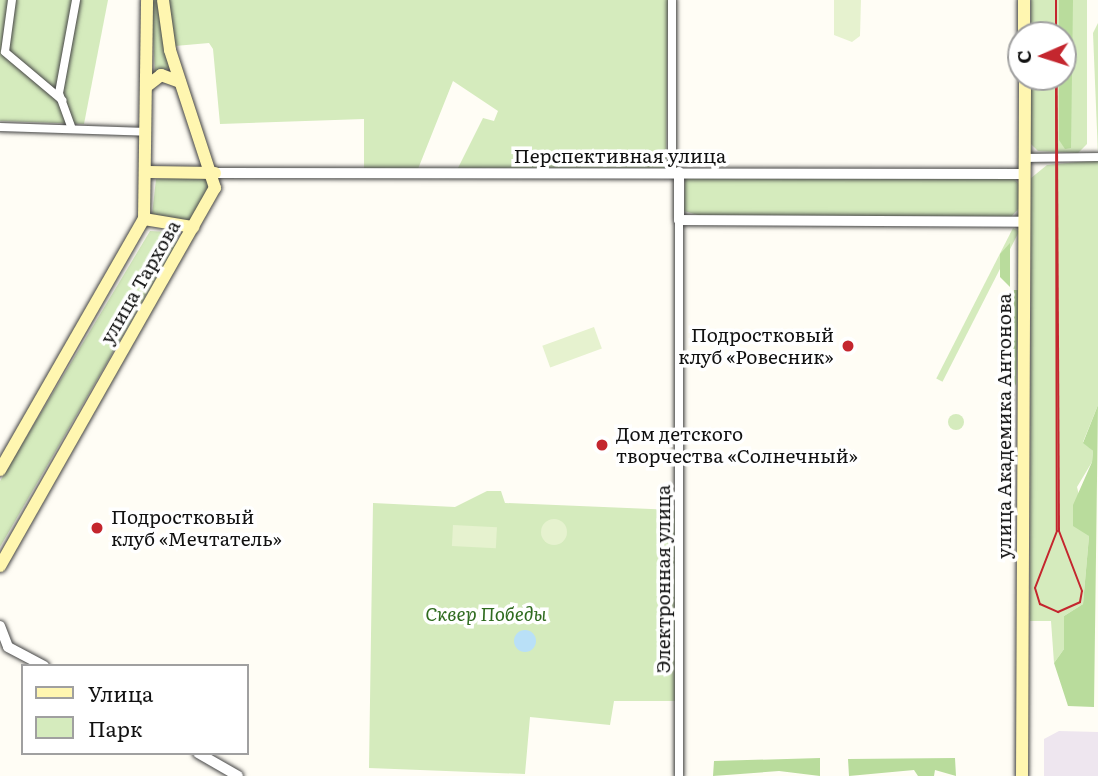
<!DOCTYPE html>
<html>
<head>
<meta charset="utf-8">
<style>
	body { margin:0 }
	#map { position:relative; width:1098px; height:776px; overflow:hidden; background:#fffdf5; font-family:Literata,serif }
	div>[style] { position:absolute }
	.industrial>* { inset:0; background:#eee6ef }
	.green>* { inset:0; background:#d5ebbd; transform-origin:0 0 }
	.round { border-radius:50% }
	.forest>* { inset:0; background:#b9dc9c }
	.pitch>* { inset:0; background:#e6f2cf; transform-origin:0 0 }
	.water>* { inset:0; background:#b9e0f7 }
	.roads { filter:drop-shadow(0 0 2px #444) drop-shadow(0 0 2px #444) }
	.minor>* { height:8px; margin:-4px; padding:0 4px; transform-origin:4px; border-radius:4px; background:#fff }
	.tertiary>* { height:10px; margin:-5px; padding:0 5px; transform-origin:5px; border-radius:5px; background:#fff }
	.secondary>* { height:12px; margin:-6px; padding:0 6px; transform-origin:6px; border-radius:6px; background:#fff6b0 }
	.tram>* { height:2px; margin:-1px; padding:0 1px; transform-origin:1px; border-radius:1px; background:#c4262e }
	.dots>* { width:19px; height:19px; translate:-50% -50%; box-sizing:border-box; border:4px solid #fff; border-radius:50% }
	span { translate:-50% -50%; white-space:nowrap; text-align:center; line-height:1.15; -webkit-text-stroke:7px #fff; paint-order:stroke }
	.street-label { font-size:19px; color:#111 }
	.poi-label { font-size:19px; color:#111 }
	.right { translate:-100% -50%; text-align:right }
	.left { translate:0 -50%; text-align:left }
	.park-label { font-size:19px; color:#2f6b1f; font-style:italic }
	.legend { position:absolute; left:21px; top:664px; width:228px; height:91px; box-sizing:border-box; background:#fff; border:2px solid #a0a0a0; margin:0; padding:9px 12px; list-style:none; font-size:21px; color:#111 }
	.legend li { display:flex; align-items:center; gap:14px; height:35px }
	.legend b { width:35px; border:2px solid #a0a0a0 }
	.north { position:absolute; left:1007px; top:21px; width:70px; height:70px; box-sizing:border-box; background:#fff; border:2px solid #a0a0a0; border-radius:50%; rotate:267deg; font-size:19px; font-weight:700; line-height:28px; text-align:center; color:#111 }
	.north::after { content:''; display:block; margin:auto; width:24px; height:32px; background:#c4262e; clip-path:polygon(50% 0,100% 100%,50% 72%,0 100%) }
</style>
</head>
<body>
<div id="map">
	<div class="industrial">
		<div style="clip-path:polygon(1059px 731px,1098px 732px,1098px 776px,1044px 776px,1044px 739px)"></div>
	</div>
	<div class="green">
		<div style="clip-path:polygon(0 0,108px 0,84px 124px,0 121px)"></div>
		<div style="clip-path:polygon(151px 0,158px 0,169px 68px,155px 73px)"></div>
		<div style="clip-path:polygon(168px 0,668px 0,666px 168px,458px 168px,483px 118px,494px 121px,498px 111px,453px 81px,418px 169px,364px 169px,364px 119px,220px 124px,213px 49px,209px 43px,175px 46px)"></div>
		<div style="clip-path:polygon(1031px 0,1087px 0,1087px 144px,1078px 153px,1038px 151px,1031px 144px,1031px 77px,1063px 77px,1063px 35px,1031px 35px)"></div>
		<div style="clip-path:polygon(1098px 23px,1098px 155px,1093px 33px)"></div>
		<div style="clip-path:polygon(1098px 160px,1098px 405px,1083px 442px,1093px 451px,1092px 462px,1077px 487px,1089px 536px,1083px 604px,1064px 616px,1064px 649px,1054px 663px,1051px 621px,1030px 621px,1031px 178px,1047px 165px)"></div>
		<div style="clip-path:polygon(206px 176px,211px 185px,190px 221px,152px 215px,156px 179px)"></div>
		<div style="clip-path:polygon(685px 177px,1012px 177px,1019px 184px,1020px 207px,1011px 217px,698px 215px,684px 211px)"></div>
		<div style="left:1013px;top:228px;width:7px;height:169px;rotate:27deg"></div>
		<div style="clip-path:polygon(150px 231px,169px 232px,177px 242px,0 547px,0 481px)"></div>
		<div class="round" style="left:948px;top:414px;width:16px;height:16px"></div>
		<div style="clip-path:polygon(487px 491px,501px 491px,505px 503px,675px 510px,675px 701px,614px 701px,610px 725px,530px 717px,525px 774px,369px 768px,373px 503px,455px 507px)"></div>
	</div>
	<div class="forest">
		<div style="clip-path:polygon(1059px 0,1073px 0,1071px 148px,1065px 149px,1059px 140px)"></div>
		<div style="clip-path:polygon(1010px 243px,1010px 287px,1000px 277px,1000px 254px)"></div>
		<div style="clip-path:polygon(1014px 290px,1019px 290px,1016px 386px,1013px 379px)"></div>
		<div style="clip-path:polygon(1098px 405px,1094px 707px,1068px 706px,1054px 663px,1064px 649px,1064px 616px,1083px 604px,1089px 536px,1073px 526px,1073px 505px,1092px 462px,1093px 451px,1083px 443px)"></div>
		<div style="clip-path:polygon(820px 758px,820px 776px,779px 771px,713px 776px,714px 761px)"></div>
		<div style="clip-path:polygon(955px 758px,956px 776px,935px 770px,934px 776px,918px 776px,914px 770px,849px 776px,848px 759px)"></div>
	</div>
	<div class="pitch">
		<div style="clip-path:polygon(834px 0,861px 0,860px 36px,852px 42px,834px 35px)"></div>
		<div style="left:594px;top:327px;width:23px;height:55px;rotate:70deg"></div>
		<div class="round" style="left:541px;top:519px;width:26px;height:26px"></div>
		<div style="left:453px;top:525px;width:44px;height:21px;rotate:3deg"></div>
	</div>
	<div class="water">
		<div class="round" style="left:514px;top:630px;width:22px;height:22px"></div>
	</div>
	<div class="roads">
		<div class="minor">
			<div style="left:12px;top:0;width:52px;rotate:97.7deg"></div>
			<div style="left:5px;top:52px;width:75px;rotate:40.1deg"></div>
			<div style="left:672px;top:0;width:173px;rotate:90deg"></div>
			<div style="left:0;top:127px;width:147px;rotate:1.9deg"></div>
			<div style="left:72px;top:129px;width:38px;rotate:-110deg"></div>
			<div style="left:59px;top:93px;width:95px;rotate:-79.6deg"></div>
			<div style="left:1025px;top:158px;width:73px;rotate:-0.8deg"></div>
			<div style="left:679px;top:220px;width:556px;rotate:90deg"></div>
		</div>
		<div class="tertiary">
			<div style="left:679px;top:172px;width:48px;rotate:90deg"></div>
			<div style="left:679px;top:220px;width:346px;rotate:0.3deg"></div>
			<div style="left:215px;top:173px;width:810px;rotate:0.07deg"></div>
			<div style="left:0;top:626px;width:22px;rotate:69deg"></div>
			<div style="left:8px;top:647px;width:41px;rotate:27.8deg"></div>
			<div style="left:198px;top:753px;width:46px;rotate:29.9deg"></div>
		</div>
		<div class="secondary">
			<div style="left:1024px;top:0;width:35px;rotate:90deg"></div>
			<div style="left:147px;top:86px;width:18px;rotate:-38deg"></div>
			<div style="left:161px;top:75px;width:20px;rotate:20deg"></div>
			<div style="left:148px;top:172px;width:67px;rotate:0.9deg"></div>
			<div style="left:144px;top:219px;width:50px;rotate:9.3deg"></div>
			<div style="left:0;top:470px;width:289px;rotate:-60.2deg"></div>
			<div style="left:144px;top:219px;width:219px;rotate:-89.2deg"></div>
			<div style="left:0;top:566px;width:435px;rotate:-60.4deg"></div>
			<div style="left:215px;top:188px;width:145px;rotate:-108.1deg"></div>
			<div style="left:170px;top:50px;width:50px;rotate:-98deg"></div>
			<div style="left:1022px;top:776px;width:699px;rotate:-89.75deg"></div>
		</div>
	</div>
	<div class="tram">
		<div style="left:1056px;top:0;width:35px;rotate:90deg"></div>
		<div style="left:1056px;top:77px;width:454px;rotate:89.9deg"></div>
		<div style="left:1057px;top:531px;width:61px;rotate:111.1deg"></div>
		<div style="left:1035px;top:588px;width:17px;rotate:73deg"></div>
		<div style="left:1040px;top:604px;width:20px;rotate:24deg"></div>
		<div style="left:1058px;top:612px;width:24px;rotate:-24deg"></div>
		<div style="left:1080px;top:602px;width:11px;rotate:-80deg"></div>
		<div style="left:1082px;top:591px;width:64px;rotate:-111deg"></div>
		<div style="left:1059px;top:531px;width:454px;rotate:-90.3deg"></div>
	</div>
	<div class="dots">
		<div style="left:848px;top:346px;background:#c4262e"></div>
		<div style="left:602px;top:445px;background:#c4262e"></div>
		<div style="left:97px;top:528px;background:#c4262e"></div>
	</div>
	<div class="street-label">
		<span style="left:620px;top:156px">Перспективная улица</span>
		<span style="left:140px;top:282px;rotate:-60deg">улица Тархова</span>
		<span style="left:1004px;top:426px;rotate:-90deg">улица Академика Антонова</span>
		<span style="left:663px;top:579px;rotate:-90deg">Электронная улица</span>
	</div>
	<div class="poi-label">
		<span class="right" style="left:834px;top:346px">Подростковый<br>клуб «Ровесник»</span>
		<span class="left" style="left:616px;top:445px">Дом детского<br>творчества «Солнечный»</span>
		<span class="left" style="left:111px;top:528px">Подростковый<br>клуб «Мечтатель»</span>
	</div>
	<div class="park-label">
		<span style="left:486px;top:614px">Сквер Победы</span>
	</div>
	<ul class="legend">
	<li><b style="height:9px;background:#fff6b0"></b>Улица</li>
	<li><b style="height:19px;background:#d5ebbd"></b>Парк</li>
	</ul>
	<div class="north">С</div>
</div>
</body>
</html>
